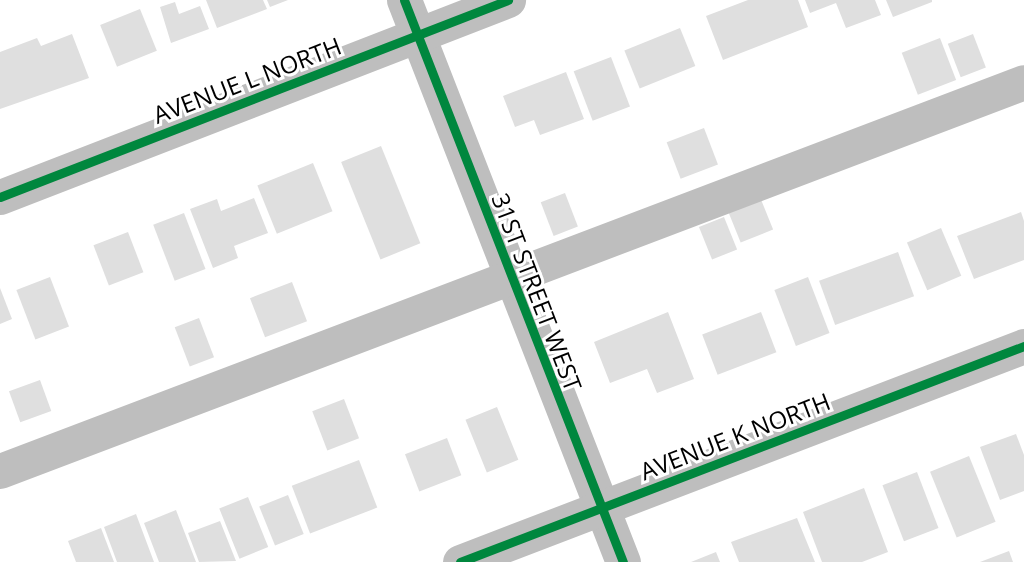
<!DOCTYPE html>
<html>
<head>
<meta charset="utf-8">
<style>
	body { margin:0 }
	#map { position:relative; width:1024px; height:562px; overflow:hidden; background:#fff; font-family:"Open Sans",sans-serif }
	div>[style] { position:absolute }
	.building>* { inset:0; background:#dfdfdf; transform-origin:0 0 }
	.minor>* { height:35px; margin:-17.5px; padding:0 17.5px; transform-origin:17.5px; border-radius:17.5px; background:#bebebe }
	.cycleway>* { height:9px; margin:-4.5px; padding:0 4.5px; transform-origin:4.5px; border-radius:4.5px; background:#00873e }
	span { translate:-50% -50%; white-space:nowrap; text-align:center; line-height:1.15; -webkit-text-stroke:6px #fff; paint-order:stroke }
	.street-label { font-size:24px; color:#000 }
</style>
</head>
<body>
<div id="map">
	<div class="building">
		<div style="clip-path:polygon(206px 0,263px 0,267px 9px,217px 28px)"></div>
		<div style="clip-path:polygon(267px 0,288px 0,270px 7px)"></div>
		<div style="clip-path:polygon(748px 0,798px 0,808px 27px,723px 60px,706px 16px)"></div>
		<div style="clip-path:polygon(805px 0,875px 0,881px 15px,846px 28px,836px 3px,810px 13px)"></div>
		<div style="clip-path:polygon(886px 0,932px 0,932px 2px,893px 17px)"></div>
		<div style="clip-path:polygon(175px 2px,179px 14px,200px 6px,209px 29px,171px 43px,160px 7px)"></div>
		<div style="left:140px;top:9px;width:45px;height:43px;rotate:68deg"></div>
		<div style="left:680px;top:28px;width:41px;height:60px;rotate:68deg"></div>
		<div style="clip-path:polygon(72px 34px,89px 78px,0 109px,0 52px,37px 38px,41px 46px)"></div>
		<div style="left:973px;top:34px;width:36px;height:27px;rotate:69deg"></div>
		<div style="left:940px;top:38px;width:45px;height:41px;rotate:69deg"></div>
		<div style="left:611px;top:57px;width:53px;height:40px;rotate:69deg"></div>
		<div style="clip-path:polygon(566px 72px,584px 119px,540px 135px,534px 120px,515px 127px,503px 96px)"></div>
		<div style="left:704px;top:128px;width:39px;height:40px;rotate:69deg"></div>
		<div style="left:381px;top:146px;width:105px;height:43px;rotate:68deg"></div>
		<div style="left:313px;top:163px;width:52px;height:60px;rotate:68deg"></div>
		<div style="left:565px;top:193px;width:36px;height:26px;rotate:69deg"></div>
		<div style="left:760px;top:197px;width:35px;height:35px;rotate:68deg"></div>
		<div style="clip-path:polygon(254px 198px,268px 233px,234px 246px,238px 258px,213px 268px,190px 209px,217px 199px,221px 211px)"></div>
		<div style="clip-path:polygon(1021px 212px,1024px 221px,1024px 260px,974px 279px,957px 236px)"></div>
		<div style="left:184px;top:213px;width:60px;height:33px;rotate:69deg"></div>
		<div style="left:724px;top:217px;width:35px;height:27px;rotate:68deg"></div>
		<div style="left:941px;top:228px;width:52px;height:37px;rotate:67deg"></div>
		<div style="left:128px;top:232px;width:43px;height:37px;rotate:69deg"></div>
		<div style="left:898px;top:252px;width:47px;height:84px;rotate:70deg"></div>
		<div style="left:50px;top:277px;width:53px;height:36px;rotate:69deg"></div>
		<div style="left:808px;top:277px;width:60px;height:36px;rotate:69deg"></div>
		<div style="left:292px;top:282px;width:42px;height:45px;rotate:69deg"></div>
		<div style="clip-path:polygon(0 288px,12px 319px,0 324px)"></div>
		<div style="clip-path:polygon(668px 312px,694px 379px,657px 393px,647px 369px,610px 383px,594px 342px)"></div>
		<div style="left:761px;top:312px;width:43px;height:63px;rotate:69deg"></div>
		<div style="left:199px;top:318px;width:42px;height:26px;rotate:69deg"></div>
		<div style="left:40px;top:380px;width:33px;height:33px;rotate:70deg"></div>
		<div style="left:344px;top:399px;width:42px;height:34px;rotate:69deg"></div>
		<div style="left:497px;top:407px;width:57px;height:34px;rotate:68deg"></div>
		<div style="clip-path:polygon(1016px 434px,1024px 455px,1024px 491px,1000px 500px,980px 447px)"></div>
		<div style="left:447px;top:438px;width:40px;height:45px;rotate:69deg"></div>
		<div style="left:969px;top:456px;width:71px;height:42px;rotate:68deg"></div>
		<div style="left:359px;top:460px;width:51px;height:72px;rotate:69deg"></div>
		<div style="left:917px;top:472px;width:60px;height:37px;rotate:69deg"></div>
		<div style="clip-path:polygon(864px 488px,888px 552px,862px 562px,822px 562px,803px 512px)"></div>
		<div style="left:288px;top:495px;width:42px;height:31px;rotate:68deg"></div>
		<div style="left:248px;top:497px;width:54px;height:31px;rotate:68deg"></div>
		<div style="clip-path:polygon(176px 510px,196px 562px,159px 562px,144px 523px)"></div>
		<div style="clip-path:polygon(136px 514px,154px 562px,117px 562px,104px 527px)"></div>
		<div style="clip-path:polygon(797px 518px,815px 562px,739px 562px,731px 542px)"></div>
		<div style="clip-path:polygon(220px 521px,236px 561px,199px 562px,188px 533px)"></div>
		<div style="clip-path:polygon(101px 528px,114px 562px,76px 562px,68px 541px)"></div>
		<div style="clip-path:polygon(1009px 551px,1013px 562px,980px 562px)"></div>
		<div style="clip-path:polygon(716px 552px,720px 562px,691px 562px)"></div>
	</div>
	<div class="minor">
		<div style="left:404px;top:0;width:603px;rotate:68.71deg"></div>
		<div style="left:0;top:197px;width:545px;rotate:-21.2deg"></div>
		<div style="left:0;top:471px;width:1095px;rotate:-20.8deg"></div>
		<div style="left:460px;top:562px;width:604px;rotate:-20.96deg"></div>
	</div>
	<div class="cycleway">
		<div style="left:404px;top:0;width:603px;rotate:68.71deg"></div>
		<div style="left:0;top:197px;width:545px;rotate:-21.2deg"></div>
		<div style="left:460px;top:562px;width:604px;rotate:-20.96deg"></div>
	</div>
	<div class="street-label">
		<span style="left:247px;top:80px;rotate:-21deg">AVENUE L NORTH</span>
		<span style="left:537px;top:292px;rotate:69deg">31ST STREET WEST</span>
		<span style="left:735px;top:436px;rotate:-21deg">AVENUE K NORTH</span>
	</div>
</div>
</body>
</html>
